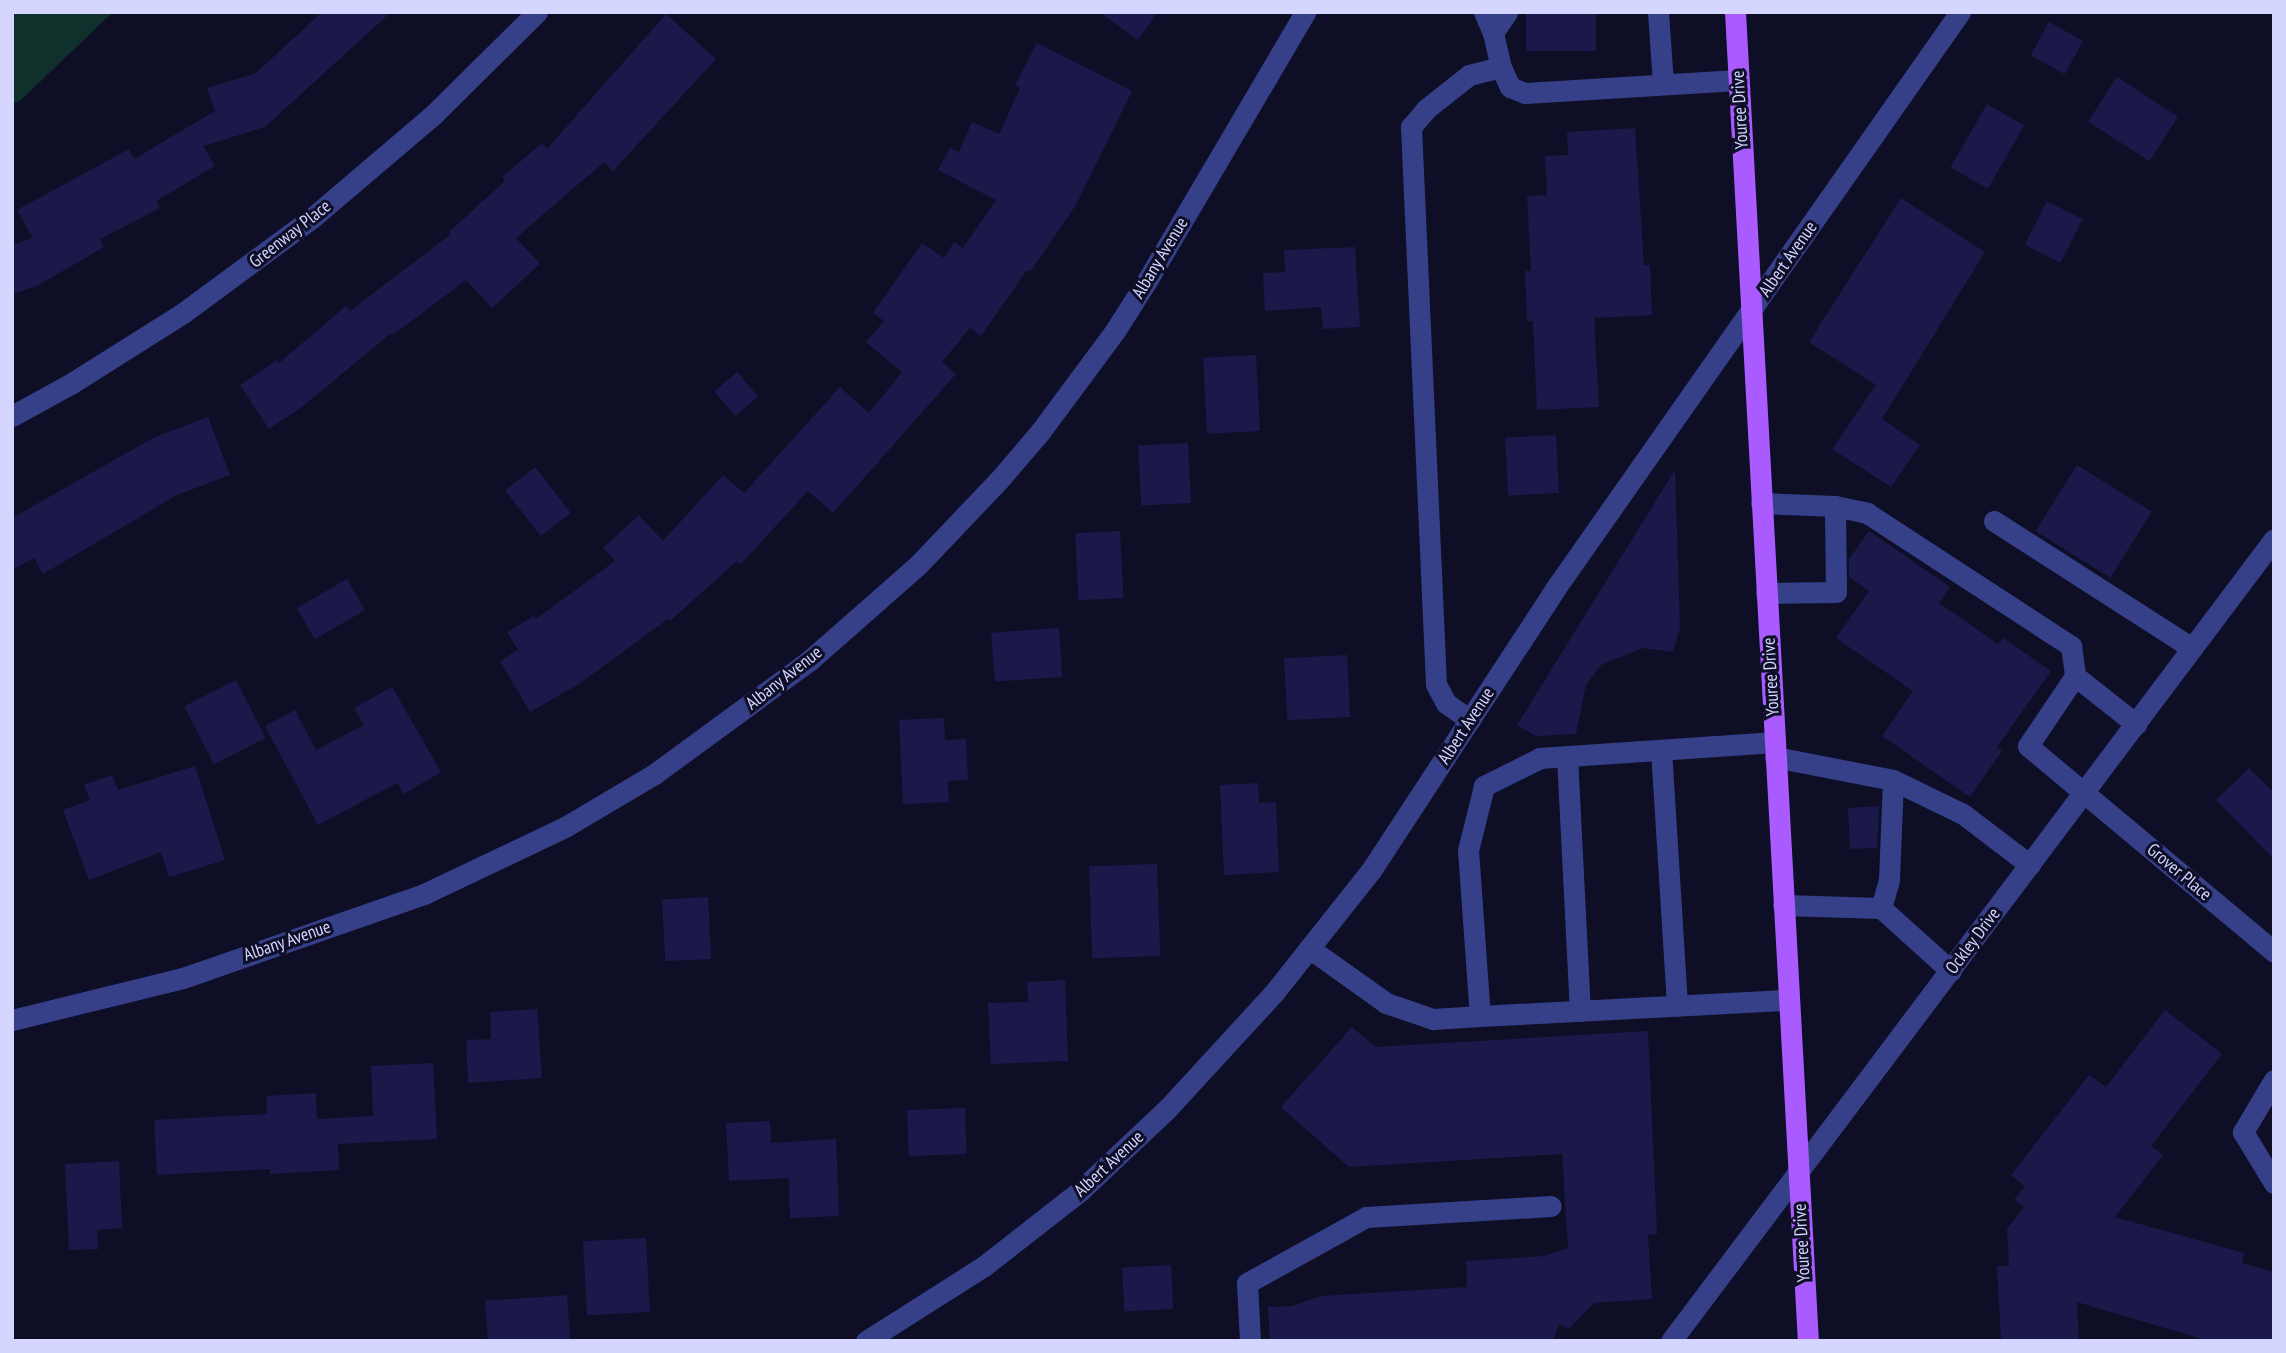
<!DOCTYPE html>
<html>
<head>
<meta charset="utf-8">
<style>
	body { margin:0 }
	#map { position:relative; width:2286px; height:1353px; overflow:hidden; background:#0e0e27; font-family:"PT Sans Narrow",sans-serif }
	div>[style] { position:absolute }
	.green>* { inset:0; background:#10312b }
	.building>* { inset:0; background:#1b1949; transform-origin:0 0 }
	.minor>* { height:21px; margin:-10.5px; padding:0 10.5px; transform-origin:10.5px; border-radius:10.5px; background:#364089 }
	.major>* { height:21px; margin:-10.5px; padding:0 10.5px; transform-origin:10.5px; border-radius:10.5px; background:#a95bff }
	span { translate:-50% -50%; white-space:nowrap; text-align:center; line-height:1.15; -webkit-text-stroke:6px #0e0e27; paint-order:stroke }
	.street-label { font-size:18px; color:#d4d6ff }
	.frame { position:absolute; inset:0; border:14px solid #d4d6ff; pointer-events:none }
</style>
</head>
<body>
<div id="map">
	<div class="green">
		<div style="clip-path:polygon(12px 12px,113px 12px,21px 100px,12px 104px)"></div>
	</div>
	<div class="building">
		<div style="clip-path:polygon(322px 12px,391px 12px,265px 127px,203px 146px,215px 166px,156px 201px,160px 208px,100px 239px,104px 247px,37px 286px,12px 294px,12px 245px,33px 238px,17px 210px,129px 149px,134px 159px,215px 111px,207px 88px,256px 73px)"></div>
		<div style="clip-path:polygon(1099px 12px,1158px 12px,1138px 40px)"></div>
		<div style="left:1526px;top:12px;width:70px;height:39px"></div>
		<div style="clip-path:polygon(666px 14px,716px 59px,613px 171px,604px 162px,516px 238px,540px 264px,492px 308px,466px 280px,393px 335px,391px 333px,302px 407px,269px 429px,240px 385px,277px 360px,279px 363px,346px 306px,350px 311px,451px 234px,449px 232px,505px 181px,502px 177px,542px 143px,547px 149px)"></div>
		<div style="left:2049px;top:22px;width:39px;height:38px;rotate:29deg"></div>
		<div style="clip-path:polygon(1037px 43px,1132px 91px,1076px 205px,1030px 272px,1027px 270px,981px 336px,970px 328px,942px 362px,956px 374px,833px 513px,808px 491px,741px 564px,737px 561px,670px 621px,668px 619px,579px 684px,530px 712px,500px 661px,518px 650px,507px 632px,534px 616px,536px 619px,615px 561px,603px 548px,639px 515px,663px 541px,723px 475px,744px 493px,840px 387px,869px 413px,902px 372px,866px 342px,884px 321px,873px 313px,922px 243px,944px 258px,954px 242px,963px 248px,996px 200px,938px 170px,950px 148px,959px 152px,972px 122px,999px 134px,1020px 88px,1015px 85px)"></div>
		<div style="left:2117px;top:77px;width:73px;height:53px;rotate:33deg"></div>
		<div style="left:1987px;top:104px;width:43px;height:73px;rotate:30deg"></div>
		<div style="clip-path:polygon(1635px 128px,1644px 265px,1650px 265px,1652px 315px,1594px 318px,1599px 407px,1537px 410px,1533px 321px,1527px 321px,1525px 271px,1531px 271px,1527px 196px,1547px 195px,1545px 156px,1568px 155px,1567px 132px)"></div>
		<div style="clip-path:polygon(1901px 198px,1985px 252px,1882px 419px,1920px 445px,1891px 487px,1832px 449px,1876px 385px,1809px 342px)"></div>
		<div style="left:2047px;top:201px;width:40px;height:49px;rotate:27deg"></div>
		<div style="clip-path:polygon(1355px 247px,1360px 327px,1323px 329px,1321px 307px,1265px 311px,1263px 273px,1285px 272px,1284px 250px)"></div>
		<div style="left:1256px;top:355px;width:76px;height:53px;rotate:87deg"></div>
		<div style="left:737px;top:372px;width:32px;height:30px;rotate:49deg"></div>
		<div style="clip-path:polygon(208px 417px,230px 475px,177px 495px,43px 574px,34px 558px,12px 570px,12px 518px,155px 437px)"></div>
		<div style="left:1556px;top:435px;width:58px;height:51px;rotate:87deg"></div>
		<div style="left:1188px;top:443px;width:60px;height:50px;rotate:87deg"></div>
		<div style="left:2077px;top:465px;width:88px;height:78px;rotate:32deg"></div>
		<div style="left:535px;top:467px;width:58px;height:38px;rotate:52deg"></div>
		<div style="clip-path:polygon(1675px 470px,1680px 628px,1673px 652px,1643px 648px,1601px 665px,1586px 685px,1576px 734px,1536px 736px,1517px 725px)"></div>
		<div style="left:1120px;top:531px;width:67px;height:45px;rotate:87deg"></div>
		<div style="clip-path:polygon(1869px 531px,1950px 587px,1939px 603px,1998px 644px,2003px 638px,2051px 671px,1997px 747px,2002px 751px,1970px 797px,1882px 736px,1913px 691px,1836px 638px,1869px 591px,1849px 577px,1849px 559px)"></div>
		<div style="left:347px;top:579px;width:36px;height:58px;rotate:60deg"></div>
		<div style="left:1059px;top:628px;width:49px;height:68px;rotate:86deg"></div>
		<div style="left:1347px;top:655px;width:62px;height:63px;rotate:87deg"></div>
		<div style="left:236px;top:680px;width:65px;height:58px;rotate:63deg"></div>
		<div style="clip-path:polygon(392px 687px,441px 772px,404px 794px,397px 783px,318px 825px,265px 726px,295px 710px,316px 750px,364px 725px,354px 708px)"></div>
		<div style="clip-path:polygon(944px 718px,945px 740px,966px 739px,968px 780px,948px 781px,949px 802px,903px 804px,899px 720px)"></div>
		<div style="clip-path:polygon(195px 766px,225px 860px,169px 877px,161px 852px,89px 880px,63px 810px,90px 800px,84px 785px,112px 775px,118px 790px)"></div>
		<div style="clip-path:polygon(2249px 768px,2274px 793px,2274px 859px,2216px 800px)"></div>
		<div style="clip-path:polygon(1258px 783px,1259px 803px,1276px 802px,1279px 872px,1224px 875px,1220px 785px)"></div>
		<div style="clip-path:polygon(1879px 806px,1877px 848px,1850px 849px,1848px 808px)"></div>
		<div style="left:1157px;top:864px;width:92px;height:68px;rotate:88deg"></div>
		<div style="left:708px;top:897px;width:62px;height:46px;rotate:87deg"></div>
		<div style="clip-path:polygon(1065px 980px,1068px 1061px,991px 1064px,988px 1003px,1028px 1002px,1027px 982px)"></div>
		<div style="clip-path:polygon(537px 1009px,542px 1078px,468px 1083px,466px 1040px,491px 1039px,490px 1012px)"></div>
		<div style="clip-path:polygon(2165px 1010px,2222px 1054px,2151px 1146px,2163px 1155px,2115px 1217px,2244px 1253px,2242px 1263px,2274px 1272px,2274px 1341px,2209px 1341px,2077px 1302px,2079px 1341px,2001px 1341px,1997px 1266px,2009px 1266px,2007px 1229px,2024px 1207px,2014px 1200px,2025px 1186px,2011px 1175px,2089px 1075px,2106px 1087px)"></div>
		<div style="clip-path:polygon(1352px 1027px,1375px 1047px,1648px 1031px,1657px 1234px,1648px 1235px,1652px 1299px,1594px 1303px,1569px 1329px,1559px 1324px,1553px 1341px,1270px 1341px,1268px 1307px,1292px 1306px,1321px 1296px,1467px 1287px,1466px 1261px,1544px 1256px,1568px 1248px,1562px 1154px,1349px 1167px,1281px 1107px)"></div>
		<div style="clip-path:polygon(433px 1063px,437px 1139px,338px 1144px,339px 1170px,270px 1174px,270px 1169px,157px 1175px,154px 1120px,267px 1114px,266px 1096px,316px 1093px,317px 1119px,373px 1116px,371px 1066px)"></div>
		<div style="left:965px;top:1108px;width:46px;height:58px;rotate:88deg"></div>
		<div style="clip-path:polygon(770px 1121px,771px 1143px,836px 1139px,839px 1216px,790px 1218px,789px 1178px,729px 1181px,726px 1123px)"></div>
		<div style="clip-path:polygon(119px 1161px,122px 1228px,97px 1230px,98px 1249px,69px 1250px,65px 1164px)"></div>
		<div style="left:646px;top:1238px;width:74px;height:63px;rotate:87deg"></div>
		<div style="left:1171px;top:1265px;width:44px;height:49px;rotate:87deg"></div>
		<div style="left:567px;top:1295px;width:46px;height:82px;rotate:86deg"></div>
	</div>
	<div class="minor">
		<div style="left:1484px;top:12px;width:23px;rotate:67deg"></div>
		<div style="left:1493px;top:33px;width:35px;rotate:77deg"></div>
		<div style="left:1501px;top:67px;width:22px;rotate:66deg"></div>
		<div style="left:1510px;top:87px;width:16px;rotate:22deg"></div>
		<div style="left:1525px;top:93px;width:213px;rotate:-3.5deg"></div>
		<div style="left:1658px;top:12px;width:72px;rotate:86deg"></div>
		<div style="left:1493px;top:33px;width:25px;rotate:-56deg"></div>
		<div style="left:12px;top:416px;width:68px;rotate:-28.8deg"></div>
		<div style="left:72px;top:383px;width:131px;rotate:-32.2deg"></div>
		<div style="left:183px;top:313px;width:160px;rotate:-36.4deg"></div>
		<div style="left:312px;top:218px;width:160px;rotate:-40.4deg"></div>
		<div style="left:434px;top:114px;width:145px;rotate:-44.7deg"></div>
		<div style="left:1761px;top:503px;width:74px;rotate:2.3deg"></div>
		<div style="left:1835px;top:506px;width:33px;rotate:12deg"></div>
		<div style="left:1867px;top:513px;width:244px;rotate:33.1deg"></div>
		<div style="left:2071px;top:646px;width:30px;rotate:82deg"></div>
		<div style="left:2075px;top:676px;width:84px;rotate:123.9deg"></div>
		<div style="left:2028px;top:746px;width:321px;rotate:39.9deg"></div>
		<div style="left:1994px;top:521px;width:235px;rotate:32.7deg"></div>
		<div style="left:1766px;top:593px;width:70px;rotate:-0.8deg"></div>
		<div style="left:1836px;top:592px;width:86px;rotate:-90.7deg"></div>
		<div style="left:2075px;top:676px;width:78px;rotate:38.2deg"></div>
		<div style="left:1470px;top:720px;width:29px;rotate:-145deg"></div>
		<div style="left:1446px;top:703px;width:21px;rotate:-118deg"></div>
		<div style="left:1436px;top:684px;width:558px;rotate:-92.57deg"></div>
		<div style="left:1411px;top:127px;width:23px;rotate:-50deg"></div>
		<div style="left:1426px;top:109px;width:55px;rotate:-38.3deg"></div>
		<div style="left:1469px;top:75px;width:33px;rotate:-14deg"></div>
		<div style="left:1775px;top:742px;width:236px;rotate:176.1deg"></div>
		<div style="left:1540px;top:758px;width:63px;rotate:153.4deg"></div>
		<div style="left:1484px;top:786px;width:66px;rotate:104deg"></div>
		<div style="left:1468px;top:850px;width:166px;rotate:85.9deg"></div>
		<div style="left:1480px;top:1016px;width:309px;rotate:-3deg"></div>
		<div style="left:1661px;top:750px;width:256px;rotate:86.4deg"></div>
		<div style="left:1567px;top:756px;width:255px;rotate:87.1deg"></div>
		<div style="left:1775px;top:757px;width:120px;rotate:11deg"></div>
		<div style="left:1893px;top:780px;width:100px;rotate:92.3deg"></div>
		<div style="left:1889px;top:880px;width:29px;rotate:106deg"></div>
		<div style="left:1881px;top:908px;width:98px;rotate:-178.2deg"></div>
		<div style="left:1893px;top:780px;width:78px;rotate:25.9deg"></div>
		<div style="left:1963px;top:814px;width:84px;rotate:37.3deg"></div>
		<div style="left:1881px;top:908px;width:94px;rotate:42deg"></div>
		<div style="left:1309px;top:948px;width:95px;rotate:35.5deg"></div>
		<div style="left:1386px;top:1003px;width:50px;rotate:18.8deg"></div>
		<div style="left:1433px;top:1019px;width:47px;rotate:-3.7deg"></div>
		<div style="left:12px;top:1020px;width:176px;rotate:-13.8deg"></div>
		<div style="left:183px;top:978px;width:255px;rotate:-19.2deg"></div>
		<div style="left:424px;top:894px;width:156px;rotate:-25.4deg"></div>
		<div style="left:565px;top:827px;width:102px;rotate:-30.6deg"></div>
		<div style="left:653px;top:775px;width:195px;rotate:-36.2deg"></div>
		<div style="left:810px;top:660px;width:144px;rotate:-41.3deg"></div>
		<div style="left:918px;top:565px;width:117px;rotate:-46.4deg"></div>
		<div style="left:999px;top:480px;width:63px;rotate:-49.5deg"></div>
		<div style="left:1040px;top:432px;width:126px;rotate:-53.4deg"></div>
		<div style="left:1115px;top:331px;width:62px;rotate:-57.6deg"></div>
		<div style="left:1148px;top:279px;width:310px;rotate:-59.5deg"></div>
		<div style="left:2274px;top:1080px;width:61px;rotate:120.8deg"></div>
		<div style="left:2243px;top:1132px;width:60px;rotate:58.7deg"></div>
		<div style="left:866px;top:1341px;width:140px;rotate:-32.4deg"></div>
		<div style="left:984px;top:1266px;width:122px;rotate:-38deg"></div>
		<div style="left:1080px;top:1191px;width:121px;rotate:-43.3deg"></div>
		<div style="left:1168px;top:1108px;width:155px;rotate:-47.4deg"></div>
		<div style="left:1273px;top:994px;width:159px;rotate:-51.6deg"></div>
		<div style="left:1372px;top:869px;width:334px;rotate:-56.8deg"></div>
		<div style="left:1555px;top:589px;width:705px;rotate:-54.93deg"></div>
		<div style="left:1250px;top:1341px;width:58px;rotate:-93deg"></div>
		<div style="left:1247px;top:1283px;width:136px;rotate:-29deg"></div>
		<div style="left:1366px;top:1217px;width:185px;rotate:-3.4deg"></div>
		<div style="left:1671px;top:1341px;width:1003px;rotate:-53.06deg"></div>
	</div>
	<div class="major">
		<div style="left:1735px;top:12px;width:1331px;rotate:86.86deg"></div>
	</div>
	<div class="street-label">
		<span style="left:1740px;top:110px;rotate:-93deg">Youree Drive</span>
		<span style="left:290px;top:234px;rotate:-38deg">Greenway Place</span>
		<span style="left:1160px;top:258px;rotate:-59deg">Albany Avenue</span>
		<span style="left:1788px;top:259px;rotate:-55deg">Albert Avenue</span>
		<span style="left:1771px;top:677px;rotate:-93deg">Youree Drive</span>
		<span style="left:784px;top:678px;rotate:-38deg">Albany Avenue</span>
		<span style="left:1466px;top:726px;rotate:-57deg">Albert Avenue</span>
		<span style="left:2179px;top:872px;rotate:40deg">Grover Place</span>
		<span style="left:287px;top:941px;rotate:-19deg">Albany Avenue</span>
		<span style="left:1973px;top:941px;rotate:-53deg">Ockley Drive</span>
		<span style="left:1109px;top:1164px;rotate:-43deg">Albert Avenue</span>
		<span style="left:1802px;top:1243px;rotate:-93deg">Youree Drive</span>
	</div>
	<div class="frame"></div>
</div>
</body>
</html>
